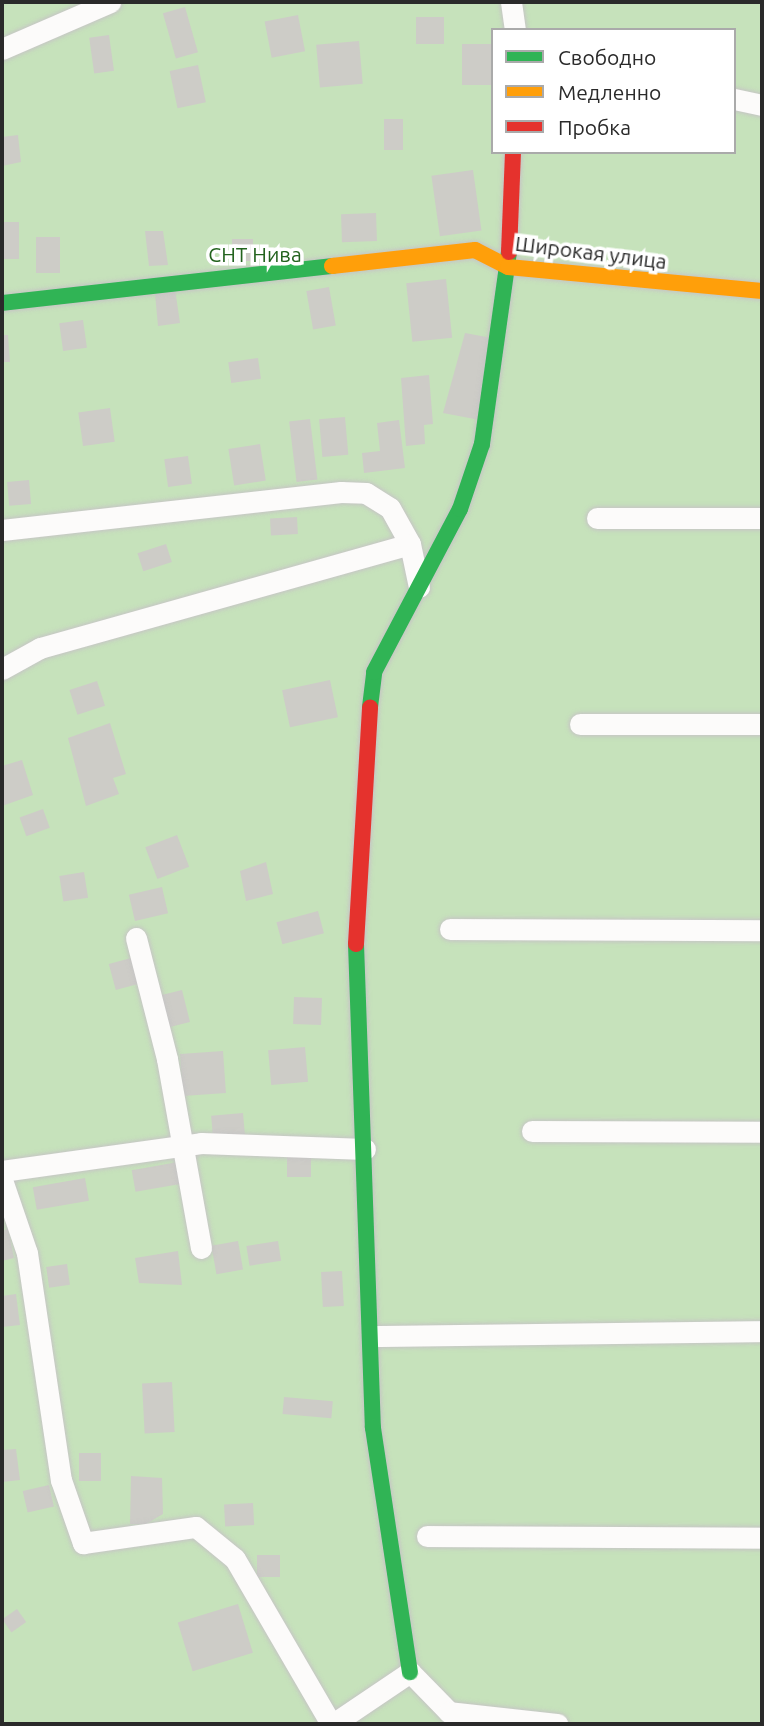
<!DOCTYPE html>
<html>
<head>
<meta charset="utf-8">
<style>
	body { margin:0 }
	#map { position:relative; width:764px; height:1726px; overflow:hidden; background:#e8e6e0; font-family:Ubuntu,sans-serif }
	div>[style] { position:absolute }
	.green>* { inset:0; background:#c6e2bb }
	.building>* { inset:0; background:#cdccc7; transform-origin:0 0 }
	.roads { filter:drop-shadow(0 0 2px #c6c5c5) drop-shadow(0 0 2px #c6c5c5) }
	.street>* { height:21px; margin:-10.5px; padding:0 10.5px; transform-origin:10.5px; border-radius:10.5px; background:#fcfbfa }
	.fast>* { height:16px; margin:-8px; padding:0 8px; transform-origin:8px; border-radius:8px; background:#30b455 }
	.slow>* { height:16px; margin:-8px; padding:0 8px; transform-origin:8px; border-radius:8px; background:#ff9f0a }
	.jam>* { height:16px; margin:-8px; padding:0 8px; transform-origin:8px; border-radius:8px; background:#e5322d }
	span { translate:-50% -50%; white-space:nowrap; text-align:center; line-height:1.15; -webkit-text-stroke:7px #fff; paint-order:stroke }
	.street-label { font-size:21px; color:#2a2a2a }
	.park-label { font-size:21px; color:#23631e }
	.frame { position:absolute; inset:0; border:4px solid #2a2a2a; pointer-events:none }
	.legend { position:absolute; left:491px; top:28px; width:245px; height:126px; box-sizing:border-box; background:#fff; border:2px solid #aaa; margin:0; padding:9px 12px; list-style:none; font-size:21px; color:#2a2a2a }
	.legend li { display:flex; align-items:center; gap:14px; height:35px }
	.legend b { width:35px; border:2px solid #aaa }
</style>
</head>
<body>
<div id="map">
	<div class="green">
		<div style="clip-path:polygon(evenodd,2px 2px,762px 2px,762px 1724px,2px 1724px,2px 2px,493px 30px,734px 30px,734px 152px,493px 152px,493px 30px)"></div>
	</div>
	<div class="building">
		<div style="left:185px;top:7px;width:47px;height:23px;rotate:74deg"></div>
		<div style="left:298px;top:15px;width:37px;height:34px;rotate:79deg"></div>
		<div style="left:416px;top:17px;width:28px;height:27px"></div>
		<div style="left:109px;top:35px;width:36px;height:20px;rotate:82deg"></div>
		<div style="left:359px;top:41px;width:43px;height:43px;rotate:85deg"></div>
		<div style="left:493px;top:44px;width:41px;height:31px;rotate:90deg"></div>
		<div style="left:198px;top:65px;width:38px;height:29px;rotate:78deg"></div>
		<div style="left:384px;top:119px;width:19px;height:31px"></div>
		<div style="clip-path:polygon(18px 135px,21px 162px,2px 166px,2px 137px)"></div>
		<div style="left:473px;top:170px;width:61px;height:42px;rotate:82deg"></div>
		<div style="left:376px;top:213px;width:28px;height:35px;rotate:88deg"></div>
		<div style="left:2px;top:222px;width:17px;height:37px"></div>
		<div style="clip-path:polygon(145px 231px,163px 231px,168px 265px,149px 266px)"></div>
		<div style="left:60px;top:237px;width:36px;height:24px;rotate:90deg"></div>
		<div style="left:232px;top:239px;width:21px;height:22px"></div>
		<div style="left:446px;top:279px;width:59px;height:40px;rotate:84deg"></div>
		<div style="left:329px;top:287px;width:39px;height:23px;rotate:80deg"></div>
		<div style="clip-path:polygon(175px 289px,180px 323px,158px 326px,155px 294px)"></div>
		<div style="left:83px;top:320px;width:28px;height:24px;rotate:82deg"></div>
		<div style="clip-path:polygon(465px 333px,492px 338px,485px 421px,443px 413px)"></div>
		<div style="clip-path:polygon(2px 335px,8px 335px,10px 362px,2px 362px)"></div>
		<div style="left:258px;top:358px;width:21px;height:30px;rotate:82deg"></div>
		<div style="clip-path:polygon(429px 375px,433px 424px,424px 425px,425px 444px,406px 446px,401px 378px)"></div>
		<div style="left:110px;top:408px;width:34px;height:32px;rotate:82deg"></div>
		<div style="left:345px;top:417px;width:38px;height:26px;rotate:85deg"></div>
		<div style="left:310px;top:419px;width:61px;height:21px;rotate:83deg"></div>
		<div style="clip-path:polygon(399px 420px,405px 468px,364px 473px,362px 453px,380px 451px,377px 423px)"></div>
		<div style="left:260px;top:444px;width:37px;height:32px;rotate:81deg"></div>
		<div style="left:188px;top:456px;width:28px;height:24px;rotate:82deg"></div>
		<div style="left:29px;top:480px;width:24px;height:22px;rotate:85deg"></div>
		<div style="left:297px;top:517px;width:17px;height:27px;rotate:87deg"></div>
		<div style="left:166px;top:544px;width:19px;height:30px;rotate:72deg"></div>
		<div style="left:330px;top:680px;width:38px;height:49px;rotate:78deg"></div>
		<div style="left:97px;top:681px;width:26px;height:29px;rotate:72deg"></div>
		<div style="clip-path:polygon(110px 723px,126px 774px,113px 778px,119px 794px,86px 806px,68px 738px)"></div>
		<div style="clip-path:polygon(22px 760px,33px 795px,2px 806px,2px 766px)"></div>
		<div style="left:43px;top:809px;width:20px;height:25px;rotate:70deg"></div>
		<div style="left:177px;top:835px;width:34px;height:34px;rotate:69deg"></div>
		<div style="clip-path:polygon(266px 862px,273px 894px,246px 901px,240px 871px)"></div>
		<div style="left:84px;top:872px;width:26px;height:25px;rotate:81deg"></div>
		<div style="left:162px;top:887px;width:27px;height:34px;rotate:77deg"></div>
		<div style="left:318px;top:911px;width:23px;height:43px;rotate:75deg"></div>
		<div style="left:131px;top:958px;width:27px;height:23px;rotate:75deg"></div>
		<div style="left:182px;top:990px;width:33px;height:26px;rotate:76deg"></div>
		<div style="left:322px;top:998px;width:27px;height:28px;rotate:92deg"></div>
		<div style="left:305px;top:1047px;width:35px;height:37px;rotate:85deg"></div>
		<div style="left:223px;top:1051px;width:42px;height:43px;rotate:86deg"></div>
		<div style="left:243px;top:1113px;width:22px;height:32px;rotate:85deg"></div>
		<div style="left:287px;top:1151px;width:24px;height:26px"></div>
		<div style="left:178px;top:1162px;width:22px;height:47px;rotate:80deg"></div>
		<div style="left:85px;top:1178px;width:23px;height:53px;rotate:80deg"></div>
		<div style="clip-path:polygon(8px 1229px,14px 1258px,2px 1261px,2px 1231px)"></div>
		<div style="left:238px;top:1241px;width:29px;height:27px;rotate:80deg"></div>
		<div style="left:278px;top:1241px;width:20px;height:32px;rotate:81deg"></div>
		<div style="clip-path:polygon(178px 1251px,182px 1285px,139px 1283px,135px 1258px)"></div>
		<div style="left:67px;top:1264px;width:21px;height:21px;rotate:82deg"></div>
		<div style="left:342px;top:1271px;width:35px;height:21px;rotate:87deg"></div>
		<div style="clip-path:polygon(16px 1294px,20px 1325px,2px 1327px,2px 1296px)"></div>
		<div style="left:172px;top:1382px;width:50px;height:30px;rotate:87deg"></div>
		<div style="left:284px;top:1397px;width:49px;height:17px;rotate:5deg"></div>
		<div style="clip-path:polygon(16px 1449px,20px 1480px,2px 1482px,2px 1450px)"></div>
		<div style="left:79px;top:1453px;width:22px;height:28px"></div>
		<div style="clip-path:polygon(131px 1476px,162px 1478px,163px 1514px,146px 1524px,130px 1524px)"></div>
		<div style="left:49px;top:1485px;width:22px;height:27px;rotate:77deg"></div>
		<div style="left:253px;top:1503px;width:22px;height:29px;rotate:87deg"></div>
		<div style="left:280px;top:1555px;width:22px;height:23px;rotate:90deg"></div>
		<div style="left:238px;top:1604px;width:51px;height:63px;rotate:73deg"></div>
		<div style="left:17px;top:1609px;width:16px;height:18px;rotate:55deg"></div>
	</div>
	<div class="roads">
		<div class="street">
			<div style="left:511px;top:2px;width:28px;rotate:82deg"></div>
			<div style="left:2px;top:49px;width:118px;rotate:-23.5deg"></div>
			<div style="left:734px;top:99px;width:29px;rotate:12deg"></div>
			<div style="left:597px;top:518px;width:165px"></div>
			<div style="left:2px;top:530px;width:341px;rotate:-6.4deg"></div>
			<div style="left:341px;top:492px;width:25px;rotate:2deg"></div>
			<div style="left:366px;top:493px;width:28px;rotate:32deg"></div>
			<div style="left:390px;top:508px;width:41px;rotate:60.9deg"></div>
			<div style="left:2px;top:669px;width:43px;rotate:-28.9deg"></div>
			<div style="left:40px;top:648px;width:384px;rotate:-15.7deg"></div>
			<div style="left:410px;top:544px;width:44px;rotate:78.2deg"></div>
			<div style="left:580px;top:724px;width:182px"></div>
			<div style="left:450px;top:929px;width:312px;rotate:0.2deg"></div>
			<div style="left:136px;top:938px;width:125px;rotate:75.6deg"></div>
			<div style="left:167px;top:1059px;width:192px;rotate:79.8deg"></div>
			<div style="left:532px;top:1131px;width:230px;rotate:0.2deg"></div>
			<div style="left:2px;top:1171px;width:201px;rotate:-8deg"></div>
			<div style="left:201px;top:1143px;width:164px;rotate:2.1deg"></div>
			<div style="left:2px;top:1180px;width:77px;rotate:71.1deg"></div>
			<div style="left:27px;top:1253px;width:230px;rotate:81.5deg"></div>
			<div style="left:61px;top:1480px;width:67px;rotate:70.8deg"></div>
			<div style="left:83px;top:1543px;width:114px;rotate:-8.1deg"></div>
			<div style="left:196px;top:1527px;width:50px;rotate:39.4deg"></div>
			<div style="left:235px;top:1559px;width:191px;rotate:59.8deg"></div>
			<div style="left:372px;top:1336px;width:390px;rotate:-0.7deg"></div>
			<div style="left:427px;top:1536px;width:335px;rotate:0.3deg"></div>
			<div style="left:333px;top:1724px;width:93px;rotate:-34deg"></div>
			<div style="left:410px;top:1672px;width:56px;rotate:45.7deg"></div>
			<div style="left:449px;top:1712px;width:109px;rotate:6.3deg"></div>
		</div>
		<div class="fast">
			<div style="left:2px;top:303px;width:332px;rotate:-6.4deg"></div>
			<div style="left:370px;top:707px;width:35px;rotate:-83deg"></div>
			<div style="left:374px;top:672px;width:184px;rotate:-62.2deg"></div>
			<div style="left:460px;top:509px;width:69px;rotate:-71.3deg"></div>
			<div style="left:482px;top:444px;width:194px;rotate:-82deg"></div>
			<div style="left:356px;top:944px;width:484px;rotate:88deg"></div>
			<div style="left:373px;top:1428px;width:247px;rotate:81.4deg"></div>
		</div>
		<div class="slow">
			<div style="left:332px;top:266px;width:144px;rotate:-6.4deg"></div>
			<div style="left:475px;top:250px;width:37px;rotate:27deg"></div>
			<div style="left:508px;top:267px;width:255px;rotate:5.4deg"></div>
		</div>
		<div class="jam">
			<div style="left:509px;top:252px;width:100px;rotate:-87.7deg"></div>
			<div style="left:356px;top:944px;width:237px;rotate:-86.6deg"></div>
		</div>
	</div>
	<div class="street-label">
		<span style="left:591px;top:252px;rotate:7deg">Широкая улица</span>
	</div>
	<div class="park-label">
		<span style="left:255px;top:254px">СНТ Нива</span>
	</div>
	<div class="frame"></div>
	<ul class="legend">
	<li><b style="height:9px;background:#30b455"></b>Свободно</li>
	<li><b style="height:9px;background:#ff9f0a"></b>Медленно</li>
	<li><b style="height:9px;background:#e5322d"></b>Пробка</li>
	</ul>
</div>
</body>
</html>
